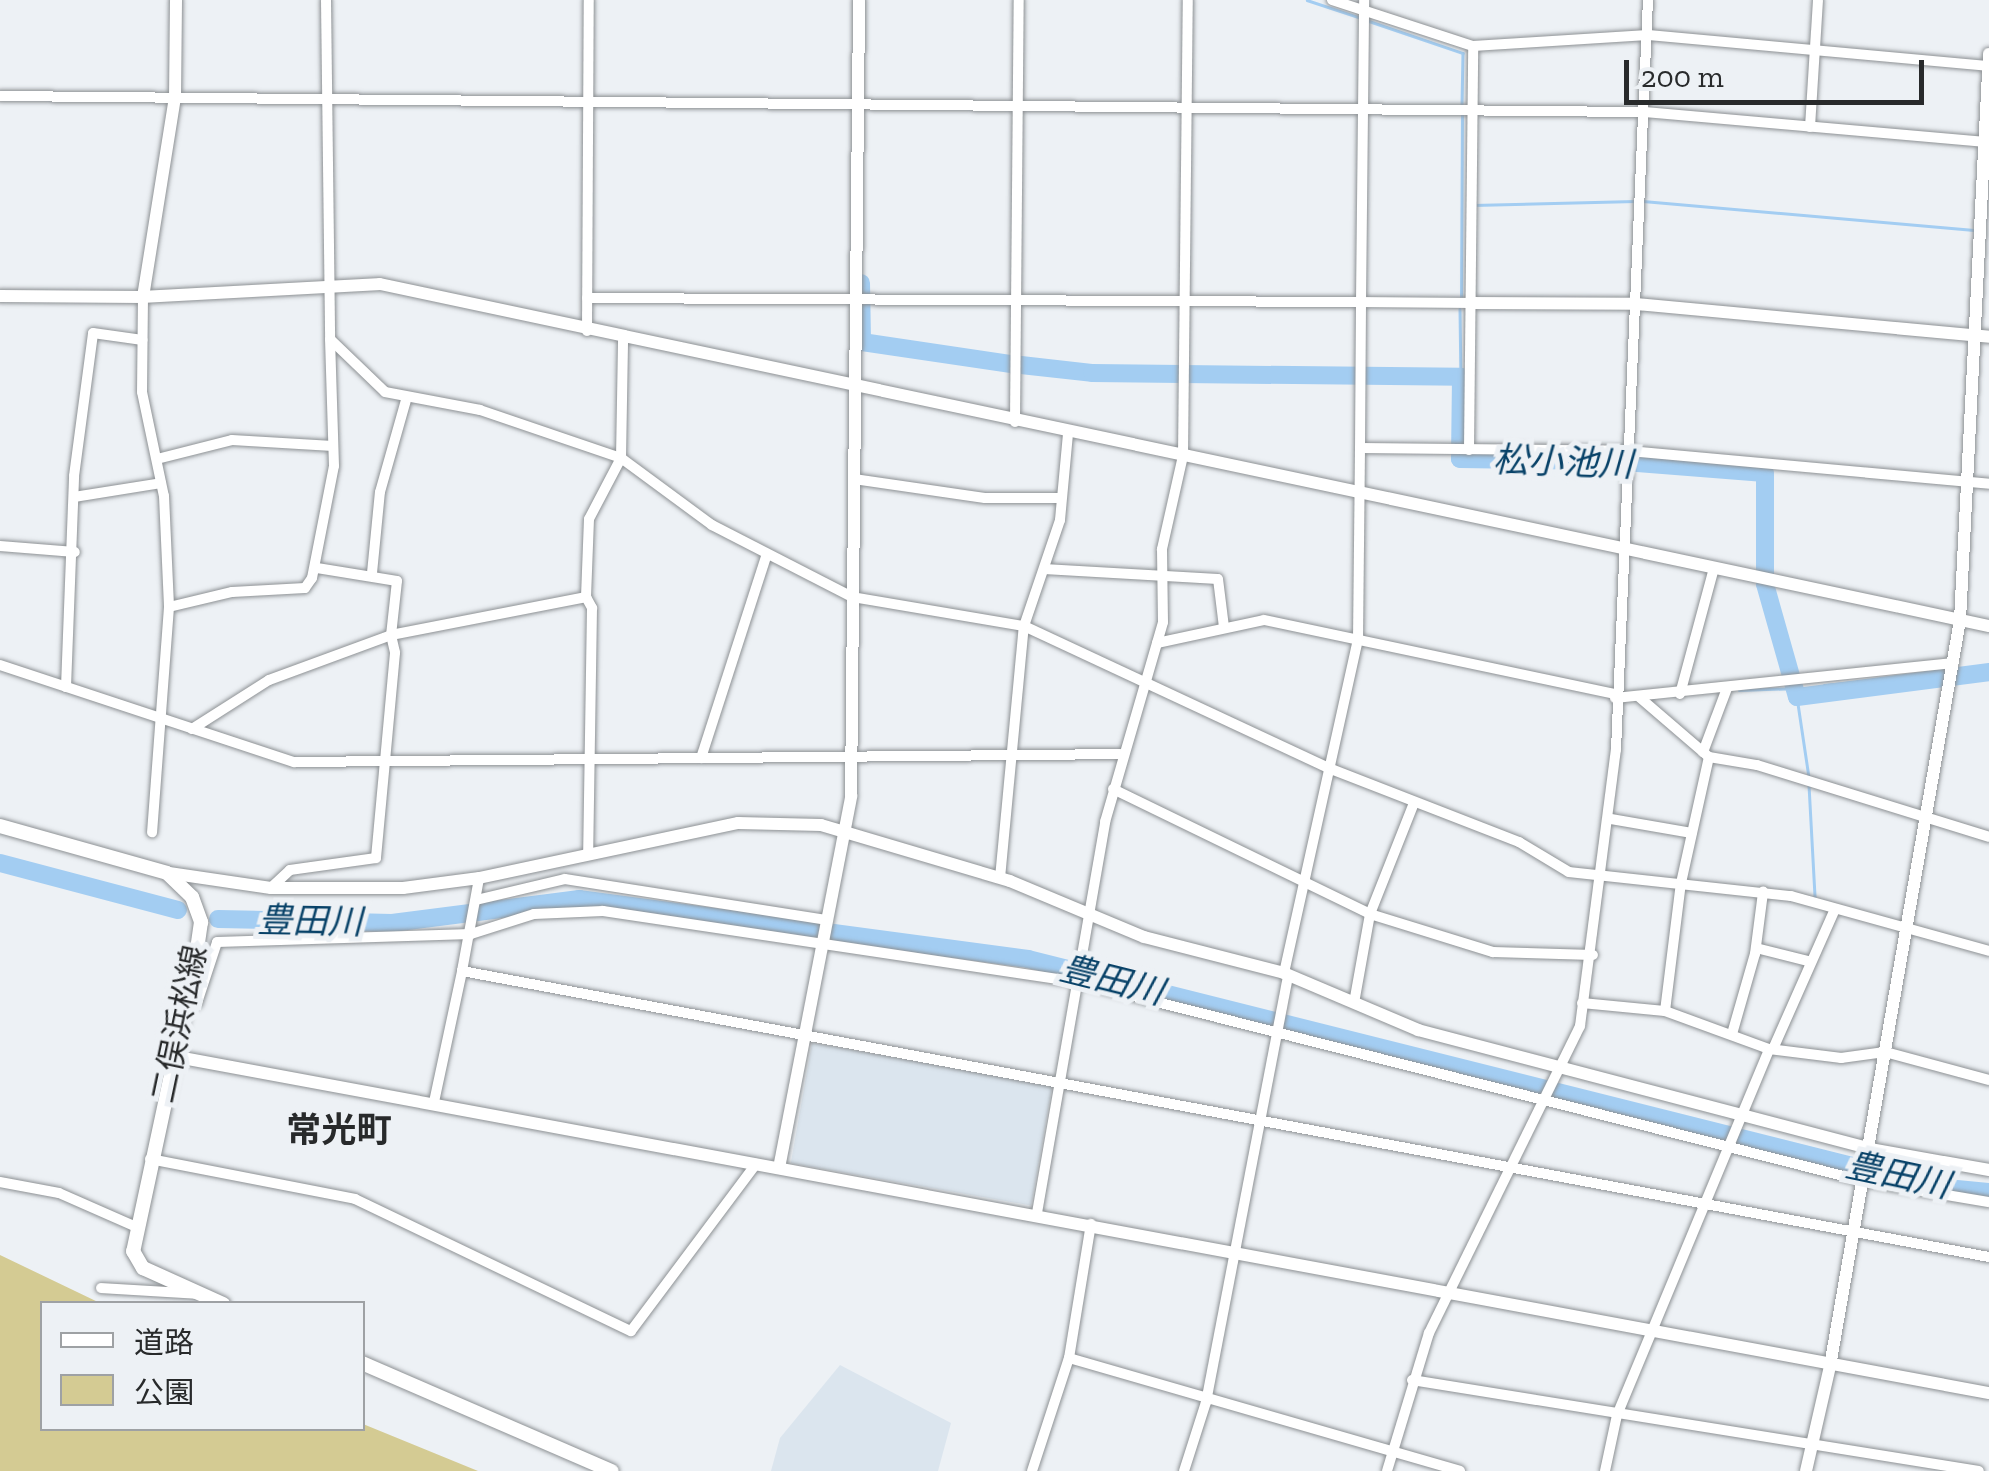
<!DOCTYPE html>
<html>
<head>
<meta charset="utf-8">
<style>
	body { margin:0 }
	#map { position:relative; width:1989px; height:1471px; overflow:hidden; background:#edf1f5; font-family:"Zilla Slab","Noto Sans JP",serif }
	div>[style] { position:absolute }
	.built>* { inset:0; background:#dbe5ee; transform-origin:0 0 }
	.green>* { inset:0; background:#d4cb93 }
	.stream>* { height:2.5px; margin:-1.25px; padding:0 1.25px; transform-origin:1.25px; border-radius:1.25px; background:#a3cdf2 }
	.river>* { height:18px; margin:-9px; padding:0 9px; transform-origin:9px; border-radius:9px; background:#a3cdf2 }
	.roads { filter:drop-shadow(0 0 2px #8d9194) drop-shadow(0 0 2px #8d9194) }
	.minor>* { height:10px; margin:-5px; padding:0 5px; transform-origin:5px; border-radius:5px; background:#fff }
	.tertiary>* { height:12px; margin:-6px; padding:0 6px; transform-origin:6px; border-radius:6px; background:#fff }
	.secondary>* { height:14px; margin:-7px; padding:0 7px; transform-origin:7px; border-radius:7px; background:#fff }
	span { translate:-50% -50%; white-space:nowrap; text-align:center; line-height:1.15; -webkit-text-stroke:10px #edf1f5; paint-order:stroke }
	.street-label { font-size:32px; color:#282a2b }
	.water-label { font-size:35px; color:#084268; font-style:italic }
	.neighbourhood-label { font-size:35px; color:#282a2b; font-weight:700 }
	.legend { position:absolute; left:40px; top:1301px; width:325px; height:130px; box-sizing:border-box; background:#edf1f5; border:2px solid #9ea1a4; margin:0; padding:12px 18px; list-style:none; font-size:30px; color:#282a2b }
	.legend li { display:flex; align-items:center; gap:20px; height:50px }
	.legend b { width:50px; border:2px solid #9ea1a4 }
	.scale { position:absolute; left:1624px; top:60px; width:300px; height:45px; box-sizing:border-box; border:5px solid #282a2b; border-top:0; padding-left:12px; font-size:30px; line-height:35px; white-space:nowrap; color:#282a2b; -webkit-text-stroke:8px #edf1f5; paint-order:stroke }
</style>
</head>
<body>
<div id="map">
	<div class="built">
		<div style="left:812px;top:1043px;width:244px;height:122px;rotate:10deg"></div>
		<div style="clip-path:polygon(840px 1365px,951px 1423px,938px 1471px,771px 1471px,780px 1438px)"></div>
	</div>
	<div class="green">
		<div style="clip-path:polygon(0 1255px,100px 1303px,42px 1304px,42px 1428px,363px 1424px,478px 1471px,0 1471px)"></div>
	</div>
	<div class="stream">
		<div style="left:1307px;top:0;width:57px;rotate:18.4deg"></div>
		<div style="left:1369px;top:21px;width:99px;rotate:18.8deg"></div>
		<div style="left:1463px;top:53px;width:53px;rotate:91.1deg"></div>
		<div style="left:1643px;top:201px;width:332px;rotate:5deg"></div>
		<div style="left:1473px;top:205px;width:162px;rotate:-1.4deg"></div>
		<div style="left:1461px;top:301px;width:187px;rotate:-89.7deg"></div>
		<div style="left:1460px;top:309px;width:68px;rotate:89.2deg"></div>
		<div style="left:1824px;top:685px;width:27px;rotate:-6deg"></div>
		<div style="left:1739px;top:690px;width:58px;rotate:-2deg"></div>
		<div style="left:1797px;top:697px;width:81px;rotate:81.5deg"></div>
		<div style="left:1809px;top:785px;width:112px;rotate:86.9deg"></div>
	</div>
	<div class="river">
		<div style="left:861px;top:283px;width:59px;rotate:89deg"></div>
		<div style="left:862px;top:342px;width:151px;rotate:8.4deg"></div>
		<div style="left:1021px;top:365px;width:71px;rotate:6.4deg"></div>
		<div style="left:1092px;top:373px;width:369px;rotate:0.6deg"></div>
		<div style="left:1461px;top:377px;width:82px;rotate:90.7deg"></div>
		<div style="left:1460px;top:459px;width:152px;rotate:0.8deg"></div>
		<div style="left:1612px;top:461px;width:153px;rotate:4.5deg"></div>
		<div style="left:1765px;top:473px;width:111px;rotate:90deg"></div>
		<div style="left:1765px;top:584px;width:117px;rotate:74.2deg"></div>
		<div style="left:1797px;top:697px;width:194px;rotate:-7.4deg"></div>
		<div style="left:0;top:863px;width:184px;rotate:14.8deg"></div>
		<div style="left:218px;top:919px;width:174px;rotate:1.3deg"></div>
		<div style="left:392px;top:923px;width:189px;rotate:-7.3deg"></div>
		<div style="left:579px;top:899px;width:453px;rotate:7.6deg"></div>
		<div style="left:1028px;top:959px;width:936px;rotate:14.1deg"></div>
		<div style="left:1936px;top:1187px;width:53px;rotate:5.4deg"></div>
	</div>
	<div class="roads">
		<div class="minor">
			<div style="left:326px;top:0;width:339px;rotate:89.3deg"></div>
			<div style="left:330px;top:339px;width:76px;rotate:43.9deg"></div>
			<div style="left:385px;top:392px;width:97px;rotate:10.7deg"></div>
			<div style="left:480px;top:410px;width:149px;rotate:18.8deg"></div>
			<div style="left:621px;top:458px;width:113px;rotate:36.4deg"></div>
			<div style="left:712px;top:525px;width:157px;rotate:27.2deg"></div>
			<div style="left:852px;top:597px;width:174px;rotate:9.6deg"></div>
			<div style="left:1024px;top:626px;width:339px;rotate:25deg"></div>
			<div style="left:1331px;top:769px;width:202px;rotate:21.2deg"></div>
			<div style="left:1519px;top:842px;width:58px;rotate:31deg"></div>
			<div style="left:1569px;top:872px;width:223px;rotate:6.2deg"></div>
			<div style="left:1791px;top:896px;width:205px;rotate:15.5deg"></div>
			<div style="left:1332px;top:0;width:148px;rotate:18.1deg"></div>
			<div style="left:1473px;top:46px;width:175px;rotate:-3.6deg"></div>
			<div style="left:1648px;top:35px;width:341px;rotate:5.2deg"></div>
			<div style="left:0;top:96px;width:1644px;rotate:0.56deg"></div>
			<div style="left:1644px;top:112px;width:344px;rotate:5deg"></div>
			<div style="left:1810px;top:127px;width:127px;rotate:-86.4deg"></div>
			<div style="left:143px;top:297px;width:95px;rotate:90.6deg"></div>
			<div style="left:142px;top:392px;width:106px;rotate:78.1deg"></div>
			<div style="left:164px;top:496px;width:111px;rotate:87.4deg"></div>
			<div style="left:169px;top:607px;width:226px;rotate:94.3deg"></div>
			<div style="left:587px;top:298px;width:774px;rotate:0.3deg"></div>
			<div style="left:1361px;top:302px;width:302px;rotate:-89.4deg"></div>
			<div style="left:587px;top:331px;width:331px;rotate:-89.7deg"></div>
			<div style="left:1015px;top:422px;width:422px;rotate:-89.5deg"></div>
			<div style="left:1360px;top:448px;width:146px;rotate:-89.6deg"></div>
			<div style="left:1361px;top:302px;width:108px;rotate:0.5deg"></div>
			<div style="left:1469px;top:450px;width:404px;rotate:-89.4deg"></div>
			<div style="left:157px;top:459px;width:77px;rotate:-14.2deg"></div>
			<div style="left:232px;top:440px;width:101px;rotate:3.4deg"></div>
			<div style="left:854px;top:479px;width:132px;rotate:8.3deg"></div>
			<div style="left:985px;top:498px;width:76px"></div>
			<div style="left:74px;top:497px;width:88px;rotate:-9.1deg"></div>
			<div style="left:0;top:546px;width:75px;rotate:4.6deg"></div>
			<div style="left:317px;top:568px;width:81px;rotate:9.2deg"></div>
			<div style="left:397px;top:581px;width:54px;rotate:96.3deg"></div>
			<div style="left:391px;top:635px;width:199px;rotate:-11deg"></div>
			<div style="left:586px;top:597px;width:78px;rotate:-87.8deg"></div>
			<div style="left:589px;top:519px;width:69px;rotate:-62.3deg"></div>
			<div style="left:621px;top:458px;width:119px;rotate:-89deg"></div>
			<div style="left:1044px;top:569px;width:174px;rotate:3.3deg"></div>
			<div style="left:1218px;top:579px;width:48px;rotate:82.9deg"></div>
			<div style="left:372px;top:573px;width:81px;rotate:-84.4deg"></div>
			<div style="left:380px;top:492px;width:96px;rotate:-74.2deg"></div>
			<div style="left:586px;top:597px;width:13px;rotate:61deg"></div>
			<div style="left:592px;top:608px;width:246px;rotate:90.9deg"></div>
			<div style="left:169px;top:607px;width:65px;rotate:-13.4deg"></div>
			<div style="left:232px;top:592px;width:73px;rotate:-3.1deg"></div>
			<div style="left:305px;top:588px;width:12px;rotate:-55deg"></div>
			<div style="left:312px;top:578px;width:114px;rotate:-78.9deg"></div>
			<div style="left:334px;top:466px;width:126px;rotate:-91.8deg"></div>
			<div style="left:1157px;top:643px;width:109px;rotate:-12.1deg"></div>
			<div style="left:1264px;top:620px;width:359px;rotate:11.9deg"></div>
			<div style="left:0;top:665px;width:310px;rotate:18.3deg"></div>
			<div style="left:294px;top:762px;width:826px;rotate:-0.55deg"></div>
			<div style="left:66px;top:687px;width:211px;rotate:-87.8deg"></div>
			<div style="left:74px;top:476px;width:144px;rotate:-82.4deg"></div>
			<div style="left:93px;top:333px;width:50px;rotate:8deg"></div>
			<div style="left:1680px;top:694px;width:131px;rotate:-74.9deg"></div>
			<div style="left:1638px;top:696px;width:94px;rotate:40.7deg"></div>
			<div style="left:1709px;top:757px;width:49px;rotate:9.5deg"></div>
			<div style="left:1757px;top:765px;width:243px;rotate:17.2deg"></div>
			<div style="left:1615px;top:698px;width:340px;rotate:-5.9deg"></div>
			<div style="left:192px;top:729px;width:91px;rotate:-32.5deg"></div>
			<div style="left:269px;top:680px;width:130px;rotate:-20.2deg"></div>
			<div style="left:391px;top:635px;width:18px;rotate:77deg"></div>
			<div style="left:395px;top:653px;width:206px;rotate:95.3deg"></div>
			<div style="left:376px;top:858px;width:87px;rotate:172.1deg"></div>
			<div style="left:290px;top:870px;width:26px;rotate:137deg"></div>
			<div style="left:1703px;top:752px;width:68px;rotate:-69.4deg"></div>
			<div style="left:701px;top:758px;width:214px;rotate:-72.1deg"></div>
			<div style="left:1113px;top:789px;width:286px;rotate:25.9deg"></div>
			<div style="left:1370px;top:914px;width:129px;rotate:17.2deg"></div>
			<div style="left:1493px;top:952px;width:100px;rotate:1.7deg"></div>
			<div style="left:1611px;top:819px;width:82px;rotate:9.8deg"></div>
			<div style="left:1000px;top:878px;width:253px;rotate:-84.6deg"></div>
			<div style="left:1024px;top:626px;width:112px;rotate:-71.2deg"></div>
			<div style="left:1060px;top:520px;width:87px;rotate:-84.7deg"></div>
			<div style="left:476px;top:900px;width:91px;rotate:-13.3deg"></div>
			<div style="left:565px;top:879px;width:264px;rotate:8.9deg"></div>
			<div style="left:1756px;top:948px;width:54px;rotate:14deg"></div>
			<div style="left:462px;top:971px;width:95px;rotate:-79.6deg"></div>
			<div style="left:1284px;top:973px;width:341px;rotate:-77.5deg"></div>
			<div style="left:1358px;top:640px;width:192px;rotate:-89.4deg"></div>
			<div style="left:1360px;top:448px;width:269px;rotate:0.6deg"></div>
			<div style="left:1629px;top:451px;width:362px;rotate:5.2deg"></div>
			<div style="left:1354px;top:1003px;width:90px;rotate:-79.8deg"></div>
			<div style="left:1370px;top:914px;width:119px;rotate:-68.4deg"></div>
			<div style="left:1582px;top:1003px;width:83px;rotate:5.5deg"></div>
			<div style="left:1665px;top:1011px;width:111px;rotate:20.1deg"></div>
			<div style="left:1769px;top:1049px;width:73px;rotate:7.1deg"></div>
			<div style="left:1841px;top:1058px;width:44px;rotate:-7.8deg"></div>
			<div style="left:1885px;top:1052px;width:108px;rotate:15.1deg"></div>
			<div style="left:185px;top:1010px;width:14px;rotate:-30deg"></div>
			<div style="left:197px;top:1003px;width:64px;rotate:-71.8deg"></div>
			<div style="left:217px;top:942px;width:254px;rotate:-1.8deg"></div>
			<div style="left:471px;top:934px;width:66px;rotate:-17.6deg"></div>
			<div style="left:534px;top:914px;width:69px;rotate:-2.5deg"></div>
			<div style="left:603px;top:911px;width:480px;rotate:8.5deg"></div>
			<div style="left:1078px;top:982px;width:810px;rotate:14.22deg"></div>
			<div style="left:1863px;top:1181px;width:128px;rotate:9.5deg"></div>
			<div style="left:1665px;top:1011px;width:129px;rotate:-82.9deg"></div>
			<div style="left:1681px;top:883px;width:129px;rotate:-77.5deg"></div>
			<div style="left:1732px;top:1034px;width:83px;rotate:-74deg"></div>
			<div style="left:1755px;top:954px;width:63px;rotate:-82.6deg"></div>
			<div style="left:1773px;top:1049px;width:153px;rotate:-66.1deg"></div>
			<div style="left:434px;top:1102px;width:134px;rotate:-77.9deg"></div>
			<div style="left:462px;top:971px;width:1554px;rotate:10.61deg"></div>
			<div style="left:150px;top:1159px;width:209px;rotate:11deg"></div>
			<div style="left:355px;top:1199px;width:306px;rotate:25.6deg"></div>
			<div style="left:631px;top:1331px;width:209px;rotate:-53.2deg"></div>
			<div style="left:0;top:1182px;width:60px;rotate:10.6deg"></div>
			<div style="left:59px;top:1193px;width:82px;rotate:23.7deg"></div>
			<div style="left:1037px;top:1213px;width:397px;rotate:-80.1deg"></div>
			<div style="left:1105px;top:822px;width:208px;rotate:-73.8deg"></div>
			<div style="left:1163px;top:622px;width:73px;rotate:-90.8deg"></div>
			<div style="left:1162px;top:549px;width:95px;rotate:-77.3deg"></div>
			<div style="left:1183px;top:456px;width:456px;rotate:-89.4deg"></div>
			<div style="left:101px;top:1288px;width:99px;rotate:3.5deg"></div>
			<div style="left:1069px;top:1358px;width:407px;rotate:16.1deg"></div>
			<div style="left:1412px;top:1380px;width:574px;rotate:9.12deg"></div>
			<div style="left:1032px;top:1471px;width:119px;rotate:-71.9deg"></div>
			<div style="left:1069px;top:1358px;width:136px;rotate:-80.7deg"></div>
			<div style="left:1184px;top:1471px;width:72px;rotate:-72.3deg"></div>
			<div style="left:1206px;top:1402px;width:435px;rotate:-79.1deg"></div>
			<div style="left:1387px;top:1471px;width:144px;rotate:-73.1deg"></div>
			<div style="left:1429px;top:1333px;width:342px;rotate:-63.8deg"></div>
			<div style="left:1580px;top:1026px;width:278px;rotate:-82.6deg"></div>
			<div style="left:1616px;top:750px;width:751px;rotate:-87.56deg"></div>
			<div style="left:1605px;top:1471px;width:57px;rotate:-77.9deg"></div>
			<div style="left:1617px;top:1415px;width:396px;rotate:-67.4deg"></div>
		</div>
		<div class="tertiary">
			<div style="left:0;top:296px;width:143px;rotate:0.4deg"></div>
			<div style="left:143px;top:297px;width:237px;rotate:-3.1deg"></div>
			<div style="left:380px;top:284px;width:1645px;rotate:12deg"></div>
			<div style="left:143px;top:297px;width:203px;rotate:-80.9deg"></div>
			<div style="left:175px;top:97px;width:97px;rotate:-89.4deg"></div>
			<div style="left:1469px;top:303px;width:167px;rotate:0.3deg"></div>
			<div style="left:1636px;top:304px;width:355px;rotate:5.3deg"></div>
			<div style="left:169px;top:873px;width:103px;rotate:8.4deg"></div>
			<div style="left:271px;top:888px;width:132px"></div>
			<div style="left:403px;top:888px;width:77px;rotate:-7.5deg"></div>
			<div style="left:479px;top:878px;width:265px;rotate:-12deg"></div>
			<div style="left:738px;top:823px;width:83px;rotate:1.4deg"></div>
			<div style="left:821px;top:825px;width:197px;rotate:16.5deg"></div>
			<div style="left:1010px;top:881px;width:145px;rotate:22.7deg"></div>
			<div style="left:1144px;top:937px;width:145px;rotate:14.4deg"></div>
			<div style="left:1284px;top:973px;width:146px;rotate:23deg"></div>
			<div style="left:1418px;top:1030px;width:467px;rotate:14.7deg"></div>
			<div style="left:1870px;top:1149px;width:121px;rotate:10deg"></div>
			<div style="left:172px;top:1056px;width:1848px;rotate:10.51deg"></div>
			<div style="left:779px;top:1168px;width:379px;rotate:-79deg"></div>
			<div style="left:851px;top:796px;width:796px;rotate:-89.42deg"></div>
			<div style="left:1806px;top:1471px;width:108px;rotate:-77.1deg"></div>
			<div style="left:1830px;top:1366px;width:757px;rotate:-80.11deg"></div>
			<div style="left:1960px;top:620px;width:567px;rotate:-87.07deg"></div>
		</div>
		<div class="secondary">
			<div style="left:0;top:826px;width:173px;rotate:15.7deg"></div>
			<div style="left:167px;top:873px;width:35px;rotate:44deg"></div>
			<div style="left:192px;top:897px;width:27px;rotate:70deg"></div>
			<div style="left:201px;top:922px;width:41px;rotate:98.3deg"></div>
			<div style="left:195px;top:963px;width:295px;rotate:102.1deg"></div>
			<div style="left:133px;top:1251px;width:20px;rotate:60deg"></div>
			<div style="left:143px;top:1268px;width:88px;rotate:24.2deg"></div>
			<div style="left:362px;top:1363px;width:272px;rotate:23.4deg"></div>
		</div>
	</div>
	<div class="street-label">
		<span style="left:179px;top:1024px;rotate:-78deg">二俣浜松線</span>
	</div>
	<div class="water-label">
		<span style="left:1563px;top:462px;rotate:2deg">松小池川</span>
		<span style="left:310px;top:921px;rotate:1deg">豊田川</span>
		<span style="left:1112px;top:980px;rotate:14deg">豊田川</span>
		<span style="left:1898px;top:1175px;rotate:12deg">豊田川</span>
	</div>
	<div class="neighbourhood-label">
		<span style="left:339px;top:1130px">常光町</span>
	</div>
	<ul class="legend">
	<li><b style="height:12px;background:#fff"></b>道路</li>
	<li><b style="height:28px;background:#d4cb93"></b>公園</li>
	</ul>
	<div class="scale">200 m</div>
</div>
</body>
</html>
